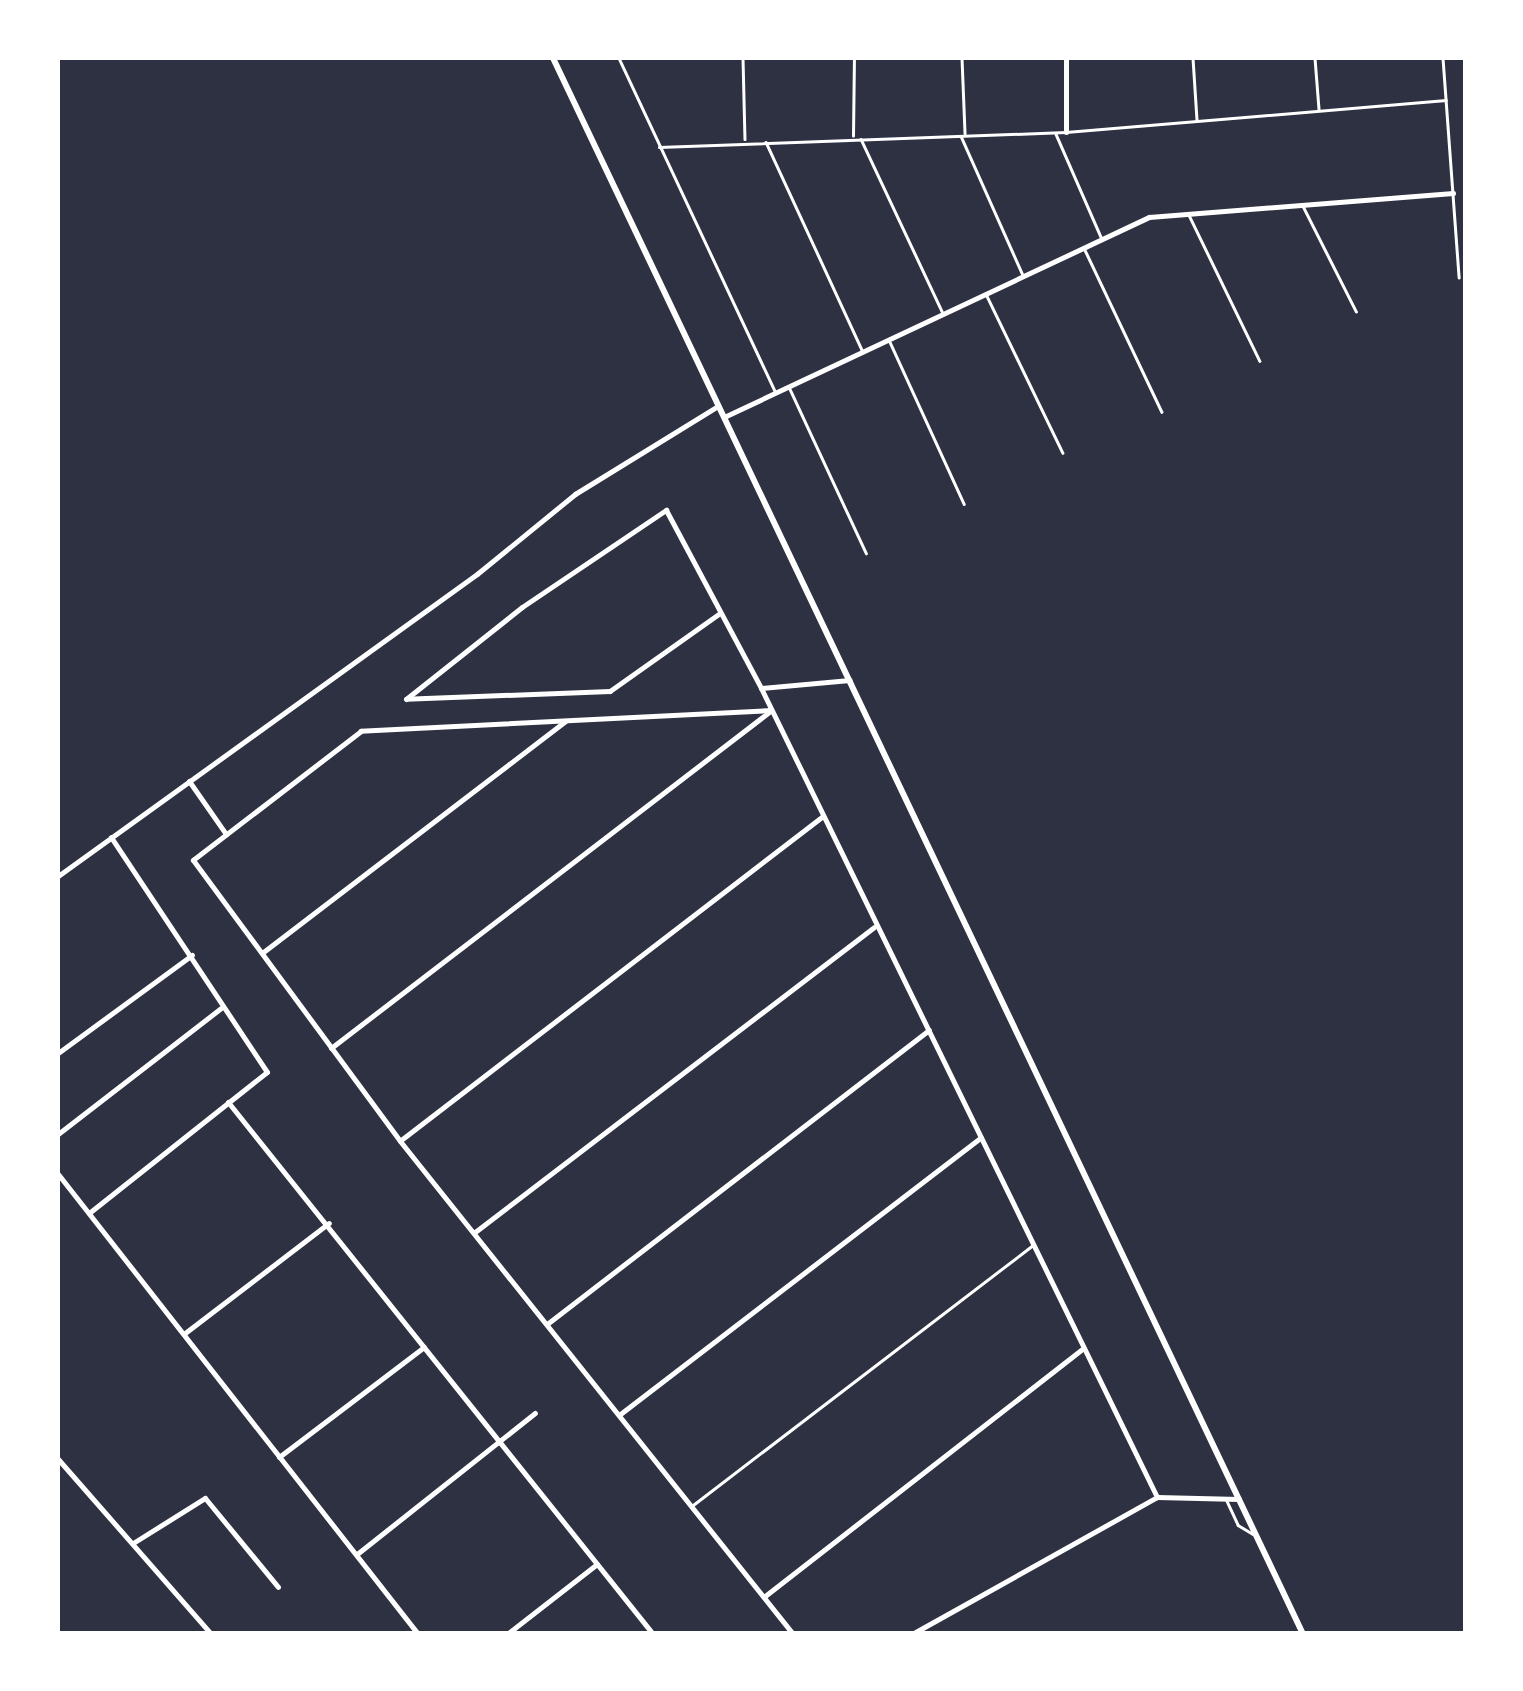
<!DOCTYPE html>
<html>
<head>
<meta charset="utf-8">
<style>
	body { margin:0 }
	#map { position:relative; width:1523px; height:1691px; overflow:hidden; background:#2d3142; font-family:Rubik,sans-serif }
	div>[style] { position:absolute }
	.service>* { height:2.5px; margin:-1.25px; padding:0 1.25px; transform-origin:1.25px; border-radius:1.25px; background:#fff }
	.minor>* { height:5px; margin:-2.5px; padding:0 2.5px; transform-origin:2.5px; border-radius:2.5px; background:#fff }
	.secondary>* { height:6px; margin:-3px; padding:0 3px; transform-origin:3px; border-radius:3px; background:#fff }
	span { translate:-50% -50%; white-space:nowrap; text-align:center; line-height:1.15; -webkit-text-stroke:8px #fff; paint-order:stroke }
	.frame { position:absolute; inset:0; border:60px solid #fff; pointer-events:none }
</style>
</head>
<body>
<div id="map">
	<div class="service">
		<div style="left:619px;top:58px;width:370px;rotate:64.9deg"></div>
		<div style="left:743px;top:58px;width:81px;rotate:88.6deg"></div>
		<div style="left:962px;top:58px;width:75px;rotate:87.7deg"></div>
		<div style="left:1193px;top:58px;width:62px;rotate:86.3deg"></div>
		<div style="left:1315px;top:58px;width:51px;rotate:85.5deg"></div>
		<div style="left:1443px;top:58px;width:220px;rotate:85.8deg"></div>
		<div style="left:1056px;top:134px;width:112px;rotate:66.4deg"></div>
		<div style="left:853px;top:136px;width:78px;rotate:-89.3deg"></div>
		<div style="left:961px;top:136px;width:152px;rotate:66deg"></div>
		<div style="left:861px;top:139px;width:192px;rotate:64.8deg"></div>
		<div style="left:766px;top:142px;width:231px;rotate:65.2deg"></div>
		<div style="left:659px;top:147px;width:407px;rotate:-2.1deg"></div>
		<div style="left:1066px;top:132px;width:381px;rotate:-4.8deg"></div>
		<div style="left:1303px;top:206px;width:118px;rotate:63.2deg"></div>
		<div style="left:1189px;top:215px;width:162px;rotate:64.1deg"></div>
		<div style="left:1085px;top:250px;width:179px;rotate:64.6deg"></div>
		<div style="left:987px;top:296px;width:174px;rotate:64.2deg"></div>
		<div style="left:890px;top:342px;width:178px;rotate:65.4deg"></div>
		<div style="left:790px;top:389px;width:181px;rotate:65.1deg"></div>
		<div style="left:1227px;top:1501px;width:26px;rotate:65deg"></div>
		<div style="left:1238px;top:1525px;width:17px;rotate:31deg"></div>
		<div style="left:693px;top:1505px;width:427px;rotate:-37.4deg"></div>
	</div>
	<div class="minor">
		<div style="left:1066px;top:58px;width:74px;rotate:90deg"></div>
		<div style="left:724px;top:417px;width:470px;rotate:-25.2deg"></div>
		<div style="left:1149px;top:217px;width:305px;rotate:-4.5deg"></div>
		<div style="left:720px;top:613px;width:135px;rotate:144.7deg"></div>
		<div style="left:610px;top:691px;width:204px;rotate:177.8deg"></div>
		<div style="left:406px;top:699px;width:148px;rotate:-38.4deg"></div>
		<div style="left:522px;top:607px;width:174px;rotate:-34deg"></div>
		<div style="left:666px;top:510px;width:202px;rotate:61.9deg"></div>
		<div style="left:761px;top:688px;width:901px;rotate:63.92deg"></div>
		<div style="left:761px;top:688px;width:89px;rotate:-5.1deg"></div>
		<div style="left:771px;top:710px;width:411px;rotate:177.1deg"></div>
		<div style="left:361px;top:731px;width:212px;rotate:142.5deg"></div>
		<div style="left:193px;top:860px;width:349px;rotate:53.6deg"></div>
		<div style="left:400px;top:1141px;width:630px;rotate:51.44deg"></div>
		<div style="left:189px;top:781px;width:65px;rotate:55.1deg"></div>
		<div style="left:58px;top:876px;width:516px;rotate:-35.78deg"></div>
		<div style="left:477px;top:574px;width:127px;rotate:-39.2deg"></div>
		<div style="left:575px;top:494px;width:168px;rotate:-31.6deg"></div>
		<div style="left:262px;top:953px;width:382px;rotate:-37.4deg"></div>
		<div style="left:331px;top:1048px;width:552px;rotate:-37.49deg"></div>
		<div style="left:58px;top:1053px;width:166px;rotate:-36.2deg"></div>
		<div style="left:228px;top:1102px;width:681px;rotate:51.38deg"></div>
		<div style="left:58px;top:1134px;width:206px;rotate:-37.7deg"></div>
		<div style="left:401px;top:1140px;width:532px;rotate:-37.52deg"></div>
		<div style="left:58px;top:1174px;width:584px;rotate:51.95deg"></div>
		<div style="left:89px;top:1213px;width:227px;rotate:-38.4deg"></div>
		<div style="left:267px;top:1072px;width:282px;rotate:-123.6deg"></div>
		<div style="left:475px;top:1232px;width:502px;rotate:-37.39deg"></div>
		<div style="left:547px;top:1324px;width:482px;rotate:-37.6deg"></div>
		<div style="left:185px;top:1333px;width:181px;rotate:-37.4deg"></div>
		<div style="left:619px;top:1415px;width:456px;rotate:-37.5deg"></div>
		<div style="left:279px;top:1457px;width:182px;rotate:-37.2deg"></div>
		<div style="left:58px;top:1459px;width:232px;rotate:48.8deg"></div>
		<div style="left:133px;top:1543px;width:85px;rotate:-32deg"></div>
		<div style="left:205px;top:1498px;width:115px;rotate:50.6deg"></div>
		<div style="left:357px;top:1554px;width:227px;rotate:-38.4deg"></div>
		<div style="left:765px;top:1596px;width:402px;rotate:-37.9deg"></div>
		<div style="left:507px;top:1634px;width:114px;rotate:-37.9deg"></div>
		<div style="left:912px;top:1634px;width:281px;rotate:-29.2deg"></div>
		<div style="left:1157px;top:1497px;width:82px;rotate:1.4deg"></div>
	</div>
	<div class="secondary">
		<div style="left:553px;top:58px;width:1745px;rotate:64.55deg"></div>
	</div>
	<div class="frame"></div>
</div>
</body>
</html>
